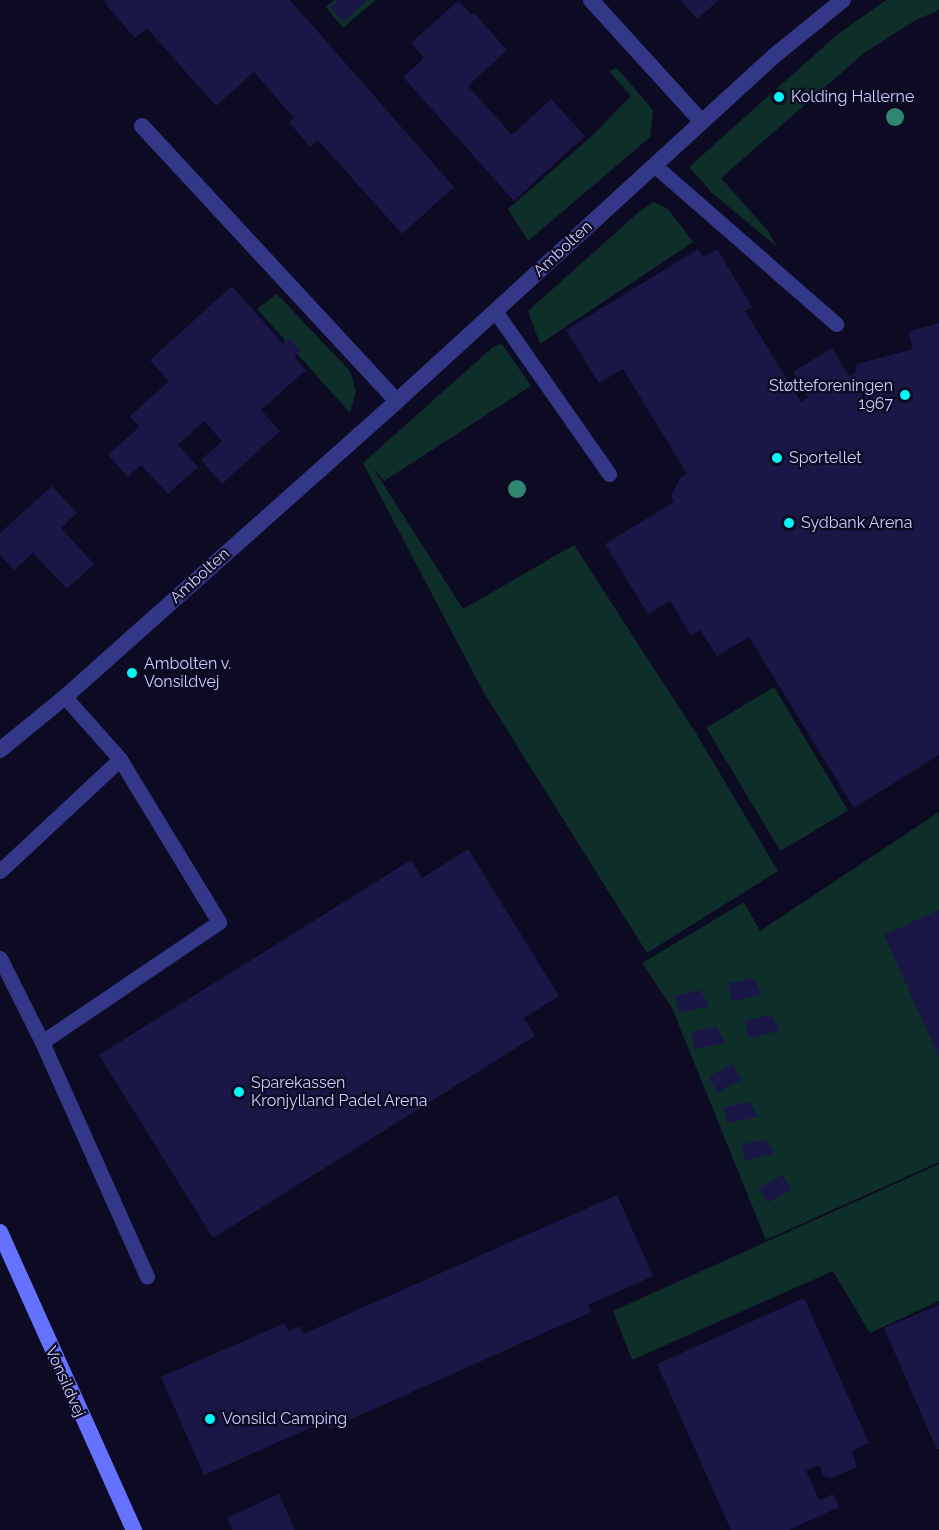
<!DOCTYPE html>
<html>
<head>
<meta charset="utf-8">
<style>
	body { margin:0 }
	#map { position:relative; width:939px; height:1530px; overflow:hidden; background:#0d0b23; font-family:Raleway,sans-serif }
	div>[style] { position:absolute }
	.green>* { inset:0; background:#0e2e29; transform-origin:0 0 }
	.building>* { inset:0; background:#1a1646; transform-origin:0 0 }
	.service>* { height:15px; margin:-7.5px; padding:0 7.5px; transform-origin:7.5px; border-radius:7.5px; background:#323887 }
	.minor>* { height:16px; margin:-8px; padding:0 8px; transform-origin:8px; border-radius:8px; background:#323887 }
	.secondary>* { height:16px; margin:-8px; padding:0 8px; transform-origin:8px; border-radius:8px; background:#6472ff }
	.trees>* { width:18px; height:18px; margin:-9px; border-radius:50%; background:#318672 }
	.dots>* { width:16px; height:16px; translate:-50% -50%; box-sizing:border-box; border:3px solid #0d0b23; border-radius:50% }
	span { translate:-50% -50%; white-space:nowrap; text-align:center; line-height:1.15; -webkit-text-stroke:4.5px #0d0b23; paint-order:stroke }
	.poi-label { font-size:16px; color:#cecdff }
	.left { translate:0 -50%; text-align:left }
	.right { translate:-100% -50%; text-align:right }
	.street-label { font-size:16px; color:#cecdff }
</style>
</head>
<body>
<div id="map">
	<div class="green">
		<div style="clip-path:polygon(334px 0,376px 0,343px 28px,326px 7px)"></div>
		<div style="clip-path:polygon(886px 0,939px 0,939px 10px,916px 20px,864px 53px,721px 178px,768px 231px,776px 246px,712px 193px,689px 167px,838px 34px)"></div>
		<div style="clip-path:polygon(617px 68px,653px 110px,650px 137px,528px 241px,508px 209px,594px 134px,631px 96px,609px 71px)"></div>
		<div style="clip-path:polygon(654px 202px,668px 209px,693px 242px,540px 344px,528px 311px,640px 211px)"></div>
		<div style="clip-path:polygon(277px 294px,350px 371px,356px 391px,350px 413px,257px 309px)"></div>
		<div style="clip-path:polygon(502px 344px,531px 386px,384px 481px,373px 468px,463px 609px,574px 545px,697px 735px,778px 871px,647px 953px,484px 693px,363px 463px,493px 347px)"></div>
		<div style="left:774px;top:687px;width:144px;height:79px;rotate:59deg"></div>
		<div style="clip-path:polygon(939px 812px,939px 1162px,766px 1240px,672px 1008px,642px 963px,744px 902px,760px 931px)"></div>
		<div style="clip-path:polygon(939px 1164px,939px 1301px,870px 1333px,833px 1271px,632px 1360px,613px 1311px)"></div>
	</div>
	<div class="building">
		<div style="clip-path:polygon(106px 0,290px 0,454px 187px,402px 234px,318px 140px,310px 147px,289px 122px,294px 118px,254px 72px,216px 106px,147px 28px,135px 38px,104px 2px)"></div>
		<div style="clip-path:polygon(339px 0,367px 0,343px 22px,330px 7px)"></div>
		<div style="clip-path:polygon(680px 0,719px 0,697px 19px)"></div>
		<div style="clip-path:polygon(458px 1px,472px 15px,474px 13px,507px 50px,468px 86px,512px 135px,551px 99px,585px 136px,514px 201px,403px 77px,424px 58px,411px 43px)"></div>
		<div style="clip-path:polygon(698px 249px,703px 257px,717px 249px,752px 307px,745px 311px,801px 402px,808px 397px,793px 372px,832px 348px,849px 376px,855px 373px,857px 364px,913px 349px,908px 332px,939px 323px,939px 755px,854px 808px,749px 637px,717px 656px,700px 630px,691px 635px,670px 601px,648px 614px,605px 544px,674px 502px,671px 496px,680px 478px,687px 474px,623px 369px,599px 383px,566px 330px)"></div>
		<div style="clip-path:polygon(232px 286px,283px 344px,289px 338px,301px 351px,294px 357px,306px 370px,261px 410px,280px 431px,222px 484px,201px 460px,222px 441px,204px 421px,178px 445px,198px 467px,168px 494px,141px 465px,128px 477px,108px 455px,139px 427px,130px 416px,169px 381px,150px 360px)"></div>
		<div style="clip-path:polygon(52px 486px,77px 513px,61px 528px,94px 564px,67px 589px,33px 553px,14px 570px,0 555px,0 533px)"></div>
		<div style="clip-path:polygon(468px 849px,559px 996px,524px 1018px,535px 1036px,213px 1238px,99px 1055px,411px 860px,422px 878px)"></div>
		<div style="clip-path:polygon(939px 910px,939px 1057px,884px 935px)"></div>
		<div style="clip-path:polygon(754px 978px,762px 995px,732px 1001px,728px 984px)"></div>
		<div style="clip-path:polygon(700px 990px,709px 1006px,679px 1013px,675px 996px)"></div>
		<div style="clip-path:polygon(771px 1015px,779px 1031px,749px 1038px,745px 1020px)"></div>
		<div style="clip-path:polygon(717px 1027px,725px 1043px,695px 1049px,691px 1032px)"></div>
		<div style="left:733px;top:1064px;width:18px;height:27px;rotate:63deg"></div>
		<div style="clip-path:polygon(749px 1102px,758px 1117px,727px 1123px,724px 1107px)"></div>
		<div style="clip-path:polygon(765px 1139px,774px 1153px,745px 1161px,741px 1145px)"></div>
		<div style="left:783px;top:1175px;width:17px;height:27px;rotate:62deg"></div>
		<div style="clip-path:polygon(617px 1195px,653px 1276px,588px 1305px,591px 1312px,329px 1429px,326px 1421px,204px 1475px,161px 1377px,285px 1323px,289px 1331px,300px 1326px,303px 1334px)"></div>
		<div style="clip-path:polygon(804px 1298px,869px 1443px,852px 1451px,857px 1467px,828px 1479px,827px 1476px,824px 1477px,819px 1465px,806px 1471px,819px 1500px,833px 1494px,839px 1507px,789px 1530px,731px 1530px,657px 1364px)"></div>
		<div style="clip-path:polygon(939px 1305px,939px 1449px,937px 1450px,884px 1328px)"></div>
		<div style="clip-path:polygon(279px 1494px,295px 1530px,233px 1530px,227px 1518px)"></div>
	</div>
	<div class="service">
		<div style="left:654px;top:165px;width:242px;rotate:41.1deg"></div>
		<div style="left:495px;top:311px;width:199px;rotate:55deg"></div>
		<div style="left:0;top:871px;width:164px;rotate:-43deg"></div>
		<div style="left:0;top:958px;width:94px;rotate:63.4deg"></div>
		<div style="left:42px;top:1042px;width:257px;rotate:65.9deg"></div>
		<div style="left:42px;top:1042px;width:214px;rotate:-34.1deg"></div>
		<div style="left:219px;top:922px;width:191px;rotate:-121.3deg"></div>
		<div style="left:120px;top:759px;width:83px;rotate:-131.6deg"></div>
	</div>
	<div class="minor">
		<div style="left:591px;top:0;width:164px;rotate:47.7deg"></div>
		<div style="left:142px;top:126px;width:375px;rotate:47.2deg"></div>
		<div style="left:0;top:750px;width:84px;rotate:-39.2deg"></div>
		<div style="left:65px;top:697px;width:445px;rotate:-41.7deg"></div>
		<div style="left:397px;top:401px;width:511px;rotate:-42.46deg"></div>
		<div style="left:774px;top:56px;width:89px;rotate:-39.1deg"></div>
	</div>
	<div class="secondary">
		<div style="left:0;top:1232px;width:327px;rotate:65.8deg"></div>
	</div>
	<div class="trees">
		<div style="left:895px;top:117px"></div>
		<div style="left:517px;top:489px"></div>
	</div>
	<div class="dots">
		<div style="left:779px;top:97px;background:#00f8f6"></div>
		<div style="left:905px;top:395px;background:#00f8f6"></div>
		<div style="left:777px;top:458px;background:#00f8f6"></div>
		<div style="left:789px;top:523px;background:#00f8f6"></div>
		<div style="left:132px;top:673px;background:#00f8f6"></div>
		<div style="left:239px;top:1092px;background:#00f8f6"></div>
		<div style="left:210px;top:1419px;background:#00f8f6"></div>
	</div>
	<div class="poi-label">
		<span class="left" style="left:791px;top:97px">Kolding Hallerne</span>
		<span class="right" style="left:893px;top:395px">Støtteforeningen<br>1967</span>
		<span class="left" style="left:789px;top:458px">Sportellet</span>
		<span class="left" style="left:801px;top:523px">Sydbank Arena</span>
		<span class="left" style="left:144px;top:673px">Ambolten v.<br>Vonsildvej</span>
		<span class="left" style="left:251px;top:1092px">Sparekassen<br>Kronjylland Padel Arena</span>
		<span class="left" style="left:222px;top:1419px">Vonsild Camping</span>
	</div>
	<div class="street-label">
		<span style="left:563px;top:249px;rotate:-43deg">Ambolten</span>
		<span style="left:200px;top:576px;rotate:-42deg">Ambolten</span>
		<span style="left:65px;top:1382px;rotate:66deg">Vonsildvej</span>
	</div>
</div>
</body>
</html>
